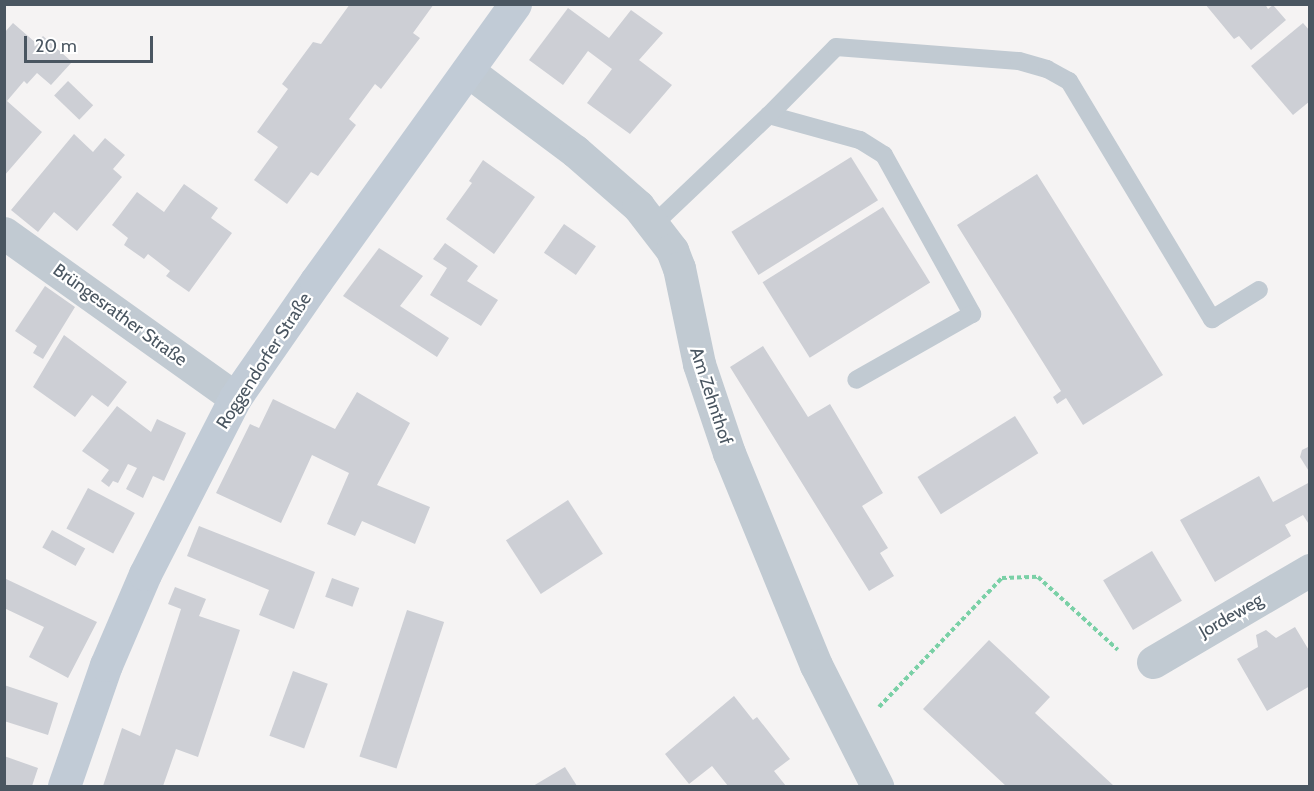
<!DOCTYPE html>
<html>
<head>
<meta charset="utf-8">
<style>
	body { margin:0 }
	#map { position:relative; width:1314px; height:791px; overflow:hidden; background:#f5f3f3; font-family:Cabin,sans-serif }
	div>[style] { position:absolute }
	.building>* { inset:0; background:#cdcfd5; transform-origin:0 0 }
	.path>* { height:4px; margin-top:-2px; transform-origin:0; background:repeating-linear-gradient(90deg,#7ad0a6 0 4.5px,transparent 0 7.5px) }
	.service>* { height:18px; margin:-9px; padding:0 9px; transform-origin:9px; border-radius:9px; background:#c1cad2 }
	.minor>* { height:33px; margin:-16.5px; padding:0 16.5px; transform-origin:16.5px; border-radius:16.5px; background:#c1cad2 }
	.secondary>* { height:33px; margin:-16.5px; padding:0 16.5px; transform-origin:16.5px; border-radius:16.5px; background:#c1cbd6 }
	span { translate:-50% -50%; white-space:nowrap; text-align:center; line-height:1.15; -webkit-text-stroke:4.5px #fff; paint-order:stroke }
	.street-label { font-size:18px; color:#4a5661 }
	.frame { position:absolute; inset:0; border:6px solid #4a5661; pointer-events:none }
	.scale { position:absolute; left:24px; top:36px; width:129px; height:27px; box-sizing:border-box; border:3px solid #4a5661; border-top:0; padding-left:8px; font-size:18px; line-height:21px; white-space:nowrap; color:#4a5661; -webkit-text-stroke:4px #fff; paint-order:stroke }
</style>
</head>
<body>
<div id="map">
	<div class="building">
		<div style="clip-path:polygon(350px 4px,434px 4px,413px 33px,420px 38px,381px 89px,375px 84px,349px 119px,356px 125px,318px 176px,311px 172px,287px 204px,254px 180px,278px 147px,257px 132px,288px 89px,282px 84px,313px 42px,321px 44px)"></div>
		<div style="clip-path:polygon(1205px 4px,1265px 4px,1268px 9px,1273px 5px,1286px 20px,1251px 50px,1239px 36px,1234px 39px)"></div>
		<div style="clip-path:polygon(568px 8px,609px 38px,631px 10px,663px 33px,639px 60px,672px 85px,630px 134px,587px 103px,612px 69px,588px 51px,563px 85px,529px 60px)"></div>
		<div style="clip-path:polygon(13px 23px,36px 43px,43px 36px,72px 62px,51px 85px,37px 73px,27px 84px,24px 81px,7px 101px,42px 132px,4px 176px,4px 33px)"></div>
		<div style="clip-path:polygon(1303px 23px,1310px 31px,1310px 101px,1293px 115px,1251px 66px)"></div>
		<div style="left:68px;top:81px;width:35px;height:20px;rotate:44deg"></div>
		<div style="clip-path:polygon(74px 134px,93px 152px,105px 138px,125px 155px,113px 169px,122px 177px,77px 231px,54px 212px,38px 232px,11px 210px)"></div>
		<div style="left:851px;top:157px;width:51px;height:141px;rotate:58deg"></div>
		<div style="clip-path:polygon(483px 160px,535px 197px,494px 254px,446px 219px,472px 183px,469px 181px)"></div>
		<div style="clip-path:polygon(1037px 174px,1163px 375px,1083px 425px,1066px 398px,1057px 404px,1053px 397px,1061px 391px,957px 225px)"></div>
		<div style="clip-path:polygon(184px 184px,218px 208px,211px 218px,232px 233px,189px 292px,166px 276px,170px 271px,148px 254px,144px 259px,124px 245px,128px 238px,112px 225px,137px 192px,164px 212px)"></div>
		<div style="left:883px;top:207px;width:89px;height:142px;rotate:58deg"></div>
		<div style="left:564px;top:224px;width:39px;height:35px;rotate:35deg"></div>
		<div style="clip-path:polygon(445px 243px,478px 266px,467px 281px,498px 300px,481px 326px,430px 295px,447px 268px,433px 259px)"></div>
		<div style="clip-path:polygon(379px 248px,423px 276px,400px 306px,449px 338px,437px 357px,343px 296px)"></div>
		<div style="clip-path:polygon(45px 286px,75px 307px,43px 359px,33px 353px,37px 346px,15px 331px)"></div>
		<div style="clip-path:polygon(64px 335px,127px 382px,108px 407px,92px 395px,75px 417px,33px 387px)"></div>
		<div style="clip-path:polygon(763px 346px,808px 417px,830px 404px,883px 493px,862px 506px,888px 548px,880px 553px,894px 576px,869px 591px,730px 367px)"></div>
		<div style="clip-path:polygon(357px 392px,410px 423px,377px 485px,430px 507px,415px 544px,362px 521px,355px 536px,327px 524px,349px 473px,312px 455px,281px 523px,216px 493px,250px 424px,259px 428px,273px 399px,335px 429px)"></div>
		<div style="clip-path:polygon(117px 406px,151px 432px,157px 419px,186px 433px,164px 481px,153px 476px,143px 498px,126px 489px,137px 468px,128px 464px,118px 483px,113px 481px,109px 487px,101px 481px,109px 470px,82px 451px)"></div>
		<div style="left:1015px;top:416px;width:44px;height:115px;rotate:58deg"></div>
		<div style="clip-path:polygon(1310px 446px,1310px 473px,1300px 457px,1302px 450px)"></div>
		<div style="clip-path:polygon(1259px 476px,1273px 502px,1310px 482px,1310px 526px,1303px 515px,1285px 525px,1291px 536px,1215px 582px,1180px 520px)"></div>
		<div style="left:88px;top:488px;width:53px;height:46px;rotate:28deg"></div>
		<div style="left:568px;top:500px;width:64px;height:74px;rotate:57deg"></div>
		<div style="clip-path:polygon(199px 526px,315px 572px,294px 629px,259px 615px,269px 590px,187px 556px)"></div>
		<div style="left:52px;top:530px;width:38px;height:20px;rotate:29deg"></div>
		<div style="left:1152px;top:551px;width:58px;height:57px;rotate:59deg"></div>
		<div style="clip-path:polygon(4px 578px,97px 622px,68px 678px,29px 657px,44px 627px,4px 608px)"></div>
		<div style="left:332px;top:578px;width:29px;height:20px;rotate:20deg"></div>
		<div style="clip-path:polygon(175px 587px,206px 599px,199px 616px,240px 630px,198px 757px,176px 749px,163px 786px,103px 786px,122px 728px,140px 736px,181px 609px,168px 604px)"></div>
		<div style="left:407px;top:610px;width:39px;height:154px;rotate:18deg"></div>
		<div style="clip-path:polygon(1295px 627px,1310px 652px,1310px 686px,1267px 711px,1237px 659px,1258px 647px,1256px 635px,1266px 630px,1276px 638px)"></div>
		<div style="clip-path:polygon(989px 640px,1050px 697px,1035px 713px,1114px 786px,1006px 786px,923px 709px)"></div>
		<div style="left:293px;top:671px;width:37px;height:69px;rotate:20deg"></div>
		<div style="clip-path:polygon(4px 685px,58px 703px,48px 735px,4px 721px)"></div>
		<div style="clip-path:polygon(734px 696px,753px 720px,757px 717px,790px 759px,774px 771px,786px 786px,728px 786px,712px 766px,689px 784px,665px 754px)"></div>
		<div style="clip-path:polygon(4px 756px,38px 768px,32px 786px,4px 786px)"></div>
		<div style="clip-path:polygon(565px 767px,577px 786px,533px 786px)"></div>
	</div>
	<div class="path">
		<div style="left:879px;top:707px;width:178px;rotate:-46.4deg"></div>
		<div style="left:1002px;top:578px;width:36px;rotate:-2deg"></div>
		<div style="left:1038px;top:577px;width:108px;rotate:42.4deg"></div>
	</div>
	<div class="service">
		<div style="left:769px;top:115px;width:94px;rotate:15.4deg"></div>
		<div style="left:860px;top:140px;width:28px;rotate:32deg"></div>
		<div style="left:884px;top:155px;width:182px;rotate:61deg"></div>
		<div style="left:972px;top:314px;width:133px;rotate:150.4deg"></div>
		<div style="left:654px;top:224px;width:158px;rotate:-43.5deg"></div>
		<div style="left:769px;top:115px;width:95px;rotate:-45.4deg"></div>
		<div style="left:836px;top:47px;width:184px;rotate:4.4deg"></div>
		<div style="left:1019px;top:61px;width:29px;rotate:16deg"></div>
		<div style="left:1047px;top:69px;width:25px;rotate:29deg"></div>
		<div style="left:1069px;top:81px;width:278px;rotate:59deg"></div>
		<div style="left:1212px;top:319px;width:55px;rotate:-31.7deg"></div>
	</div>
	<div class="minor">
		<div style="left:468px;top:71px;width:134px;rotate:36.8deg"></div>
		<div style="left:575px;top:151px;width:84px;rotate:41.1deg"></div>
		<div style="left:638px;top:206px;width:56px;rotate:52.3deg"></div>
		<div style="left:672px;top:250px;width:19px;rotate:69deg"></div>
		<div style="left:679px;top:268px;width:98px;rotate:78.2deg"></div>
		<div style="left:699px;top:364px;width:94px;rotate:71.4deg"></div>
		<div style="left:729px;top:453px;width:229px;rotate:67.7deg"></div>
		<div style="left:816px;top:665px;width:136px;rotate:63.2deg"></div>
		<div style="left:4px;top:233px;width:284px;rotate:35.5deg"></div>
		<div style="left:1153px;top:662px;width:182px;rotate:-30.4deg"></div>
	</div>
	<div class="secondary">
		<div style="left:64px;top:786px;width:128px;rotate:-70.9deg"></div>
		<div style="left:106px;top:665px;width:99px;rotate:-66.8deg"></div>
		<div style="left:145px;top:574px;width:198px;rotate:-62.9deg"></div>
		<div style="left:235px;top:398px;width:142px;rotate:-55.3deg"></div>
		<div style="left:316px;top:281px;width:341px;rotate:-54.3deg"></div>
	</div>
	<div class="street-label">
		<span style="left:120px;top:315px;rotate:36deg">Brüngesrather Straße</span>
		<span style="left:264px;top:361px;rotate:-57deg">Roggendorfer Straße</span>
		<span style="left:711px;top:396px;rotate:72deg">Am Zehnthof</span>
		<span style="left:1231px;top:616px;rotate:-30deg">Jordeweg</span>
	</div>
	<div class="frame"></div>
	<div class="scale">20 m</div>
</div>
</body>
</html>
